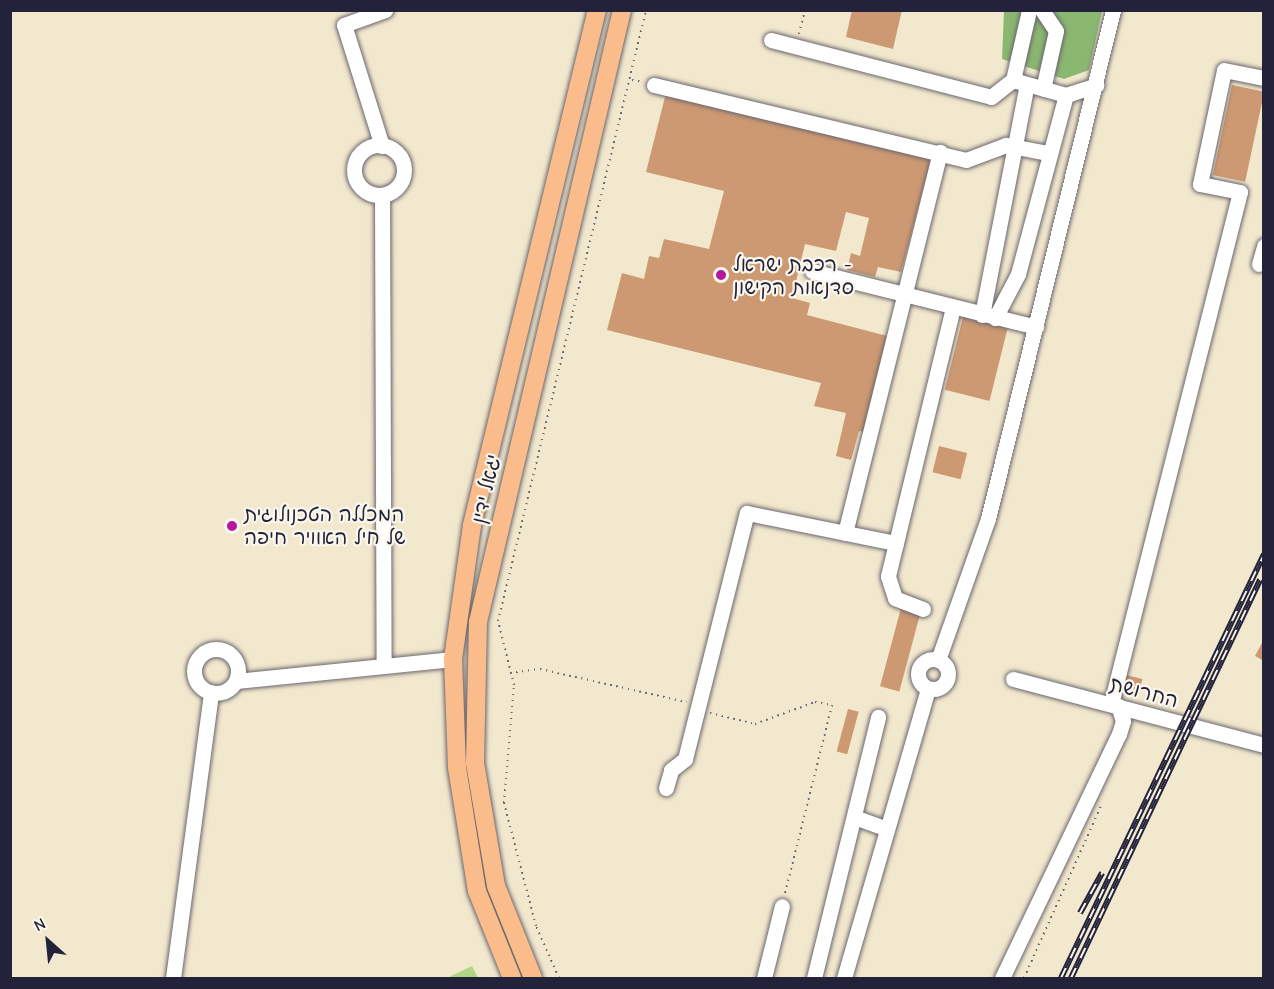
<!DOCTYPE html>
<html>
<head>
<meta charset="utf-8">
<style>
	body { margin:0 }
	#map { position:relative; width:1274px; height:989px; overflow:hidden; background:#f2e8ce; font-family:"Comic Neue","Playpen Sans Hebrew",sans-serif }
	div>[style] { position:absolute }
	.green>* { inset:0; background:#afd782 }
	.forest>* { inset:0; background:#8bb870 }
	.building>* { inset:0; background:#cd9972; transform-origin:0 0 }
	.path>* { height:2px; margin-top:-1px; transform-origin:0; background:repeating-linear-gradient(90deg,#6b676e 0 1.5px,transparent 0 6px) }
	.roads { filter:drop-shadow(0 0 2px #6b676e) drop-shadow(0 0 2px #6b676e) }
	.minor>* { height:15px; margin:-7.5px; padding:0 7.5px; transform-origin:7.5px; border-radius:7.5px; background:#fff }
	.minor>.ring { margin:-7.5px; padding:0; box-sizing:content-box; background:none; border:15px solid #fff; border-radius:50% }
	.major>* { height:18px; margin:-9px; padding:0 9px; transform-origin:9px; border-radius:9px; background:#fabc8b }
	.rail>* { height:6px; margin-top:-3px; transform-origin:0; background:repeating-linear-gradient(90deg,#fbf7ec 0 11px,#22223b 0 22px); box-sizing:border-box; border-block:2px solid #22223b }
	.dots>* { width:16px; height:16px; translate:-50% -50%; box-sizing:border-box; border:3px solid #fbf7ec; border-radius:50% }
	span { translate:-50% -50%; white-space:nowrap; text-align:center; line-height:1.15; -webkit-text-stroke:4.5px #fbf7ec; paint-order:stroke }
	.poi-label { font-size:20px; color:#22223b }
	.left { translate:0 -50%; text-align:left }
	.street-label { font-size:20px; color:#22223b }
	.frame { position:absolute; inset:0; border:12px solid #22223b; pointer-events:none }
	.north { position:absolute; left:18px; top:911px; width:60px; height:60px; -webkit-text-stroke:4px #fbf7ec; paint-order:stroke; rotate:333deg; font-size:16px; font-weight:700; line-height:24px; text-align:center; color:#22223b }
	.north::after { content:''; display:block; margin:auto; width:21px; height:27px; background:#22223b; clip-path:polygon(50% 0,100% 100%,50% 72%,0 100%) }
</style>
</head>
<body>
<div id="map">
	<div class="green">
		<div style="clip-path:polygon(472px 966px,478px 978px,447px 978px)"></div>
	</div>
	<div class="forest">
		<div style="clip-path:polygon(1004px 11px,1102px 11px,1089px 70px,1064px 79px,1002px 59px)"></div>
	</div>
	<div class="building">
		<div style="clip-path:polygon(852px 10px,902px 10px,893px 49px,846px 37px)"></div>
		<div style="left:1232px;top:85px;width:33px;height:92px;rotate:12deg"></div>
		<div style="clip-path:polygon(666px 93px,932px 156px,901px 272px,878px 267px,875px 277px,847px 270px,851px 253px,860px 256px,869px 218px,846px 212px,836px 251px,805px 244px,792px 298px,810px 303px,807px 315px,887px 336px,864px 432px,859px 431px,851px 460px,836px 456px,846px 413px,814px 406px,821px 383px,607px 330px,622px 273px,644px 279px,649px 256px,659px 258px,664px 239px,709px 249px,724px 191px,646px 172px)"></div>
		<div style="left:963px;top:317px;width:46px;height:75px;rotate:14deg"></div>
		<div style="left:939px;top:446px;width:29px;height:27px;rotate:14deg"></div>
		<div style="left:901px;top:608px;width:20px;height:81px;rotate:15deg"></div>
		<div style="clip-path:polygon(1264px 639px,1264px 661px,1255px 656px)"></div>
		<div style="left:1122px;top:674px;width:21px;height:16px;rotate:14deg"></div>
		<div style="left:848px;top:709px;width:11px;height:44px;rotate:15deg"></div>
	</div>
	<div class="path">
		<div style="left:799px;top:34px;width:25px;rotate:-76deg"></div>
		<div style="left:632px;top:80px;width:11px;rotate:10deg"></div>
		<div style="left:510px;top:673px;width:30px;rotate:-8deg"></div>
		<div style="left:540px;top:669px;width:150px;rotate:12.7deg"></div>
		<div style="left:710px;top:713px;width:46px;rotate:13.7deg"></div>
		<div style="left:755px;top:724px;width:64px;rotate:-20.1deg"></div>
		<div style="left:815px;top:702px;width:17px;rotate:10deg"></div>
		<div style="left:832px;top:705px;width:194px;rotate:104deg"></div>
		<div style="left:559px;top:978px;width:57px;rotate:-113.9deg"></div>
		<div style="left:536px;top:926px;width:127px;rotate:-104.6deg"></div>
		<div style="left:504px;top:803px;width:118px;rotate:-85.2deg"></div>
		<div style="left:514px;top:685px;width:66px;rotate:-104deg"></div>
		<div style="left:498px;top:621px;width:629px;rotate:-76.38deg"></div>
		<div style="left:1024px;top:978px;width:188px;rotate:-65.9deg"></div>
	</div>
	<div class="roads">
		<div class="minor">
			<div style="left:1042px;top:10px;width:25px;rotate:56deg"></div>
			<div style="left:1056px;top:31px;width:59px;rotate:102.6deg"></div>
			<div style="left:771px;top:40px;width:227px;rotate:14.5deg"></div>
			<div style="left:991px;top:97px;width:28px;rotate:-38deg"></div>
			<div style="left:1013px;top:80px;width:55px;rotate:15.8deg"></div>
			<div style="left:1013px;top:80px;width:72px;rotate:-77.1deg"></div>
			<div style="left:654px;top:85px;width:321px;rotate:13.5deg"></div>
			<div style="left:966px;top:160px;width:43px;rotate:-20.6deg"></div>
			<div style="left:1006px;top:145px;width:43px;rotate:10.8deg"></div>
			<div class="ring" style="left:354px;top:145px;width:35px;height:35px"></div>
			<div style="left:382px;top:146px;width:127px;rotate:-107.4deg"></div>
			<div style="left:344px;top:25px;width:44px;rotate:-20.1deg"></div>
			<div style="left:382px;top:195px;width:471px;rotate:89.8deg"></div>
			<div style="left:1259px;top:264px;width:19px;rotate:-74deg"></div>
			<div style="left:812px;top:271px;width:231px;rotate:14deg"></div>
			<div style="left:982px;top:315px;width:235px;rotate:-79deg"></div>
			<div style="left:995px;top:318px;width:50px;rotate:-62.4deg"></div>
			<div style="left:1018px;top:274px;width:185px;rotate:-75deg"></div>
			<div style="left:1066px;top:95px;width:32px;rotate:-18deg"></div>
			<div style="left:845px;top:533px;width:393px;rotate:-76deg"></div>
			<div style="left:923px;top:609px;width:30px;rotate:-159deg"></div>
			<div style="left:895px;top:598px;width:23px;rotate:-108deg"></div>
			<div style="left:888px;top:576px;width:277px;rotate:-76.4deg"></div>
			<div class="ring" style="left:194px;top:649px;width:29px;height:29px"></div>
			<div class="ring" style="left:918px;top:659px;width:15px;height:15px"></div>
			<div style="left:938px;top:660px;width:150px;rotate:-70.5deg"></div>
			<div style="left:988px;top:519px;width:524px;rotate:-76.2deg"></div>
			<div style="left:1013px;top:679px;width:260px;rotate:14.7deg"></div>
			<div style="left:236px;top:681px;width:218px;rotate:-5.8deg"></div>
			<div style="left:1111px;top:704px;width:528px;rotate:-75.86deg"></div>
			<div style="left:1240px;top:192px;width:41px;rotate:-168.7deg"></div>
			<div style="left:1200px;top:184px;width:116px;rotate:-78.1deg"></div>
			<div style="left:1224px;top:70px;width:41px;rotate:11.3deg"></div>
			<div style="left:666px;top:788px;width:19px;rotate:-74deg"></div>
			<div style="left:671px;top:770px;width:18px;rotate:-38deg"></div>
			<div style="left:685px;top:759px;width:254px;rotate:-75.9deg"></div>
			<div style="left:747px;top:513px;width:152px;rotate:11.4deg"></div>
			<div style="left:857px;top:818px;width:30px;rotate:20deg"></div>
			<div style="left:173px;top:978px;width:288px;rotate:-82.4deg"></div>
			<div style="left:764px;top:978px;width:74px;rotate:-76deg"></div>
			<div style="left:814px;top:978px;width:269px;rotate:-76.2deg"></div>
			<div style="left:844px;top:978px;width:301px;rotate:-73.8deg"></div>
			<div style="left:1002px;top:978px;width:271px;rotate:-64.4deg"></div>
			<div style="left:1119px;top:734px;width:14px;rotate:-73deg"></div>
			<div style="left:1123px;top:721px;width:16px;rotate:-108deg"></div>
		</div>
		<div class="major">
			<div style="left:512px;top:978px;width:94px;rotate:-111.9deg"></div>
			<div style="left:477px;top:891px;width:126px;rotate:-99.2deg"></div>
			<div style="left:457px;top:767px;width:108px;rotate:-92.1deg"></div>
			<div style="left:453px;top:659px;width:135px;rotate:-81.9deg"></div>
			<div style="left:472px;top:525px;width:530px;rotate:-76.36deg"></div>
			<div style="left:533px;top:978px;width:99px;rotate:-111.9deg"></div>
			<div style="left:496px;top:886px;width:125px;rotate:-99.7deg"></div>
			<div style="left:475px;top:763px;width:141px;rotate:-88.8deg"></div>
			<div style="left:478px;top:622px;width:629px;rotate:-76.76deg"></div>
		</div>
	</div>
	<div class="rail">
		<div style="left:1080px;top:913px;width:46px;rotate:-61.2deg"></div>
		<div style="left:1061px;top:978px;width:470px;rotate:-64.4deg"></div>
		<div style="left:1071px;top:978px;width:441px;rotate:-64.6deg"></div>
	</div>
	<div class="dots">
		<div style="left:721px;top:275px;background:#b5179e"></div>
		<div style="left:232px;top:526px;background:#b5179e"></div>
	</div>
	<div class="poi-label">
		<span class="left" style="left:733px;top:276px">רכבת ישראל -<br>סדנאות הקישון</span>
		<span class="left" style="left:244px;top:526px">המכללה הטכנולוגית<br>של חיל האוויר חיפה</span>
	</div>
	<div class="street-label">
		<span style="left:486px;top:489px;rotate:-77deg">יגאל ידין</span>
		<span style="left:1144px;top:692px;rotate:15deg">החרושת</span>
	</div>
	<div class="frame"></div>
	<div class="north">N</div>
</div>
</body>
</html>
